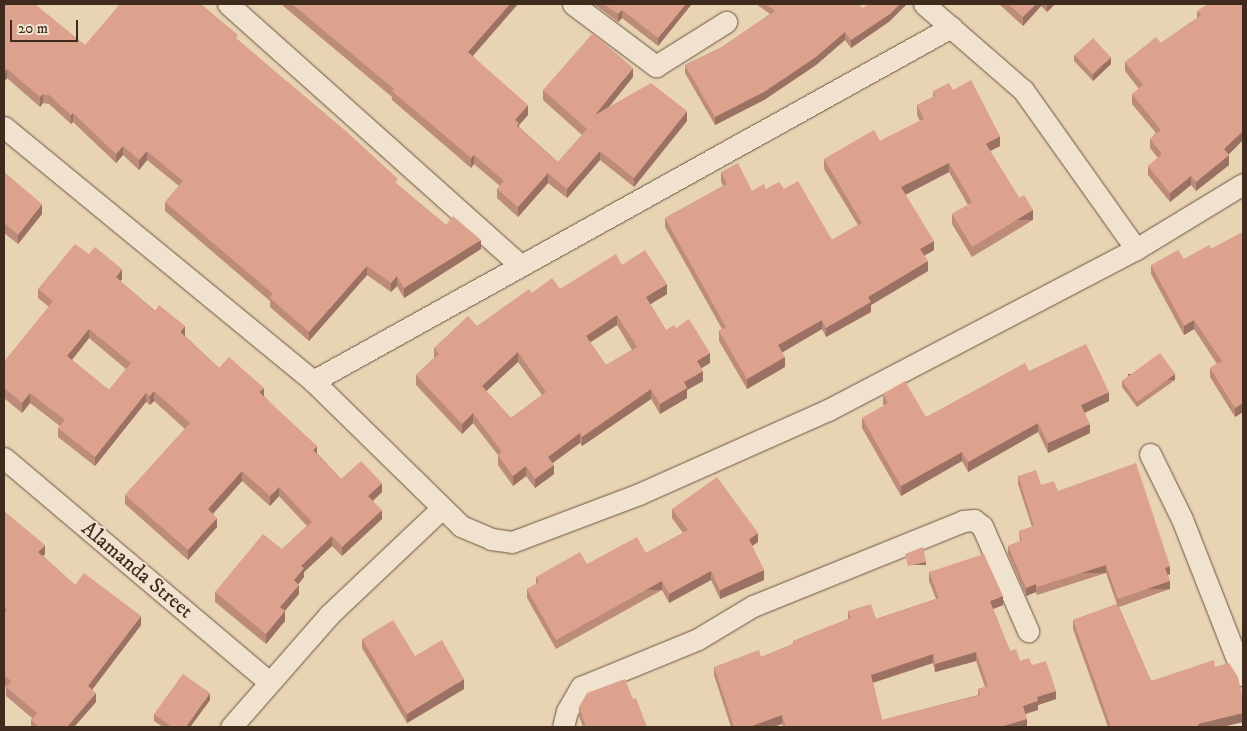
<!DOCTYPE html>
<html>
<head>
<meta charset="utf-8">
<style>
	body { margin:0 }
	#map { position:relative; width:1247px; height:731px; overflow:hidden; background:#e8d3b3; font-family:"IM FELL DW Pica",serif }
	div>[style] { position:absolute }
	.roads { filter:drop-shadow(0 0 1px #695542) drop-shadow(0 0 1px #695542) }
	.street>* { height:21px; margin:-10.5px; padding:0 10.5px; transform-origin:10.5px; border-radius:10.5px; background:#f0e2ce }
	.wall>* { inset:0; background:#bd8b79 }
	.shaded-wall>* { inset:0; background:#9a7163; transform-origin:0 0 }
	.building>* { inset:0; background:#dca28d; transform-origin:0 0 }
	span { translate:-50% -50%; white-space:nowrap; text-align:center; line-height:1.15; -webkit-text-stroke:4px #f0e2ce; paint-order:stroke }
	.street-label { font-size:21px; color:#3f2b1d }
	.frame { position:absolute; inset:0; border:5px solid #3f2b1d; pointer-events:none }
	.scale { position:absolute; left:10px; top:20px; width:68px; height:22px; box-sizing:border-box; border:2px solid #3f2b1d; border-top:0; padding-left:6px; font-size:15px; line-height:18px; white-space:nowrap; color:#3f2b1d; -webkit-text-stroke:4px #f0e2ce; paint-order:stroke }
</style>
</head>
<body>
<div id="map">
	<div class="roads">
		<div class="street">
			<div style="left:228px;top:4px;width:390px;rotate:41.8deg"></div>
			<div style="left:573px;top:4px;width:104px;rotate:36.8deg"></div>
			<div style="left:656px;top:66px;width:83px;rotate:-32.2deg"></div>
			<div style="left:924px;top:4px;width:131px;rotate:41deg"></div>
			<div style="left:1023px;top:90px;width:195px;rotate:54.6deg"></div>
			<div style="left:4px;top:127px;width:400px;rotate:39.4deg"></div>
			<div style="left:313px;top:381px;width:207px;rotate:44.4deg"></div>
			<div style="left:461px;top:526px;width:33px;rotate:23deg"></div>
			<div style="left:491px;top:539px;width:21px;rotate:8deg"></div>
			<div style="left:512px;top:542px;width:136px;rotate:-20.7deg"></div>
			<div style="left:639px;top:494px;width:207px;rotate:-24deg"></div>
			<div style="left:828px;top:410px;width:348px;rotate:-27.6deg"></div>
			<div style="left:1136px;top:249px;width:125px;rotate:-31.3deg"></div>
			<div style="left:313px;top:381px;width:730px;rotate:-29.02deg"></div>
			<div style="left:1150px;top:454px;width:72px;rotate:63.8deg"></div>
			<div style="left:1182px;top:519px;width:168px;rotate:68.6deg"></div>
			<div style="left:4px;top:458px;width:347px;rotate:40.2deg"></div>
			<div style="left:231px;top:727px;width:149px;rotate:-48.8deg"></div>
			<div style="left:329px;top:615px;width:154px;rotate:-43.4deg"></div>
			<div style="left:563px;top:727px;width:16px;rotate:-76deg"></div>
			<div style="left:567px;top:711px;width:28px;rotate:-60deg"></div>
			<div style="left:581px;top:687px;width:126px;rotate:-22.3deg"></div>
			<div style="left:698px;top:639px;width:64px;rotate:-31deg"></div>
			<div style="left:753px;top:606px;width:227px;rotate:-22deg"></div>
			<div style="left:963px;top:521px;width:11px;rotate:-5deg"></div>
			<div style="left:974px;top:520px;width:10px;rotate:37deg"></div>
			<div style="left:982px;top:526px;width:115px;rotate:66.3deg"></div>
		</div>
	</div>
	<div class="wall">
		<div style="clip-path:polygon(4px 4px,85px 45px,238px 40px,398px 185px,446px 225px,481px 249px,404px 298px,397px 286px,391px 292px,367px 275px,309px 341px,270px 307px,270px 301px,165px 211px,165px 202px,179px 186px,147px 160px,139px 170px,123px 155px,116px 163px,73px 122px,71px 124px,49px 104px,43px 103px,40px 107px,7px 78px,4px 82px)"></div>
		<div style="clip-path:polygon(282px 4px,518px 4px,473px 56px,528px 115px,519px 125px,519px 127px,558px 162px,582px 135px,543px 100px,543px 90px,633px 77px,609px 107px,687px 121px,634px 187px,600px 160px,567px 198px,548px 183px,518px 217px,497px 198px,497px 189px,500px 186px,474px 164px,471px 168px,392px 100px,392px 97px,282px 5px)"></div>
		<div style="clip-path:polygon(594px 4px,691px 4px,691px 5px,658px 46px,622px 18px,618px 22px)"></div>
		<div style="clip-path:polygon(756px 4px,859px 4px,862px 8px,890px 21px,851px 48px,845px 40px,816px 65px,764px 100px,715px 125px,685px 73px,685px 65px,722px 47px,770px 14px)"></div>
		<div style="clip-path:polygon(999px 4px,1055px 4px,1047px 12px,1041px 6px,1023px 26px)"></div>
		<div style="clip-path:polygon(1243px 4px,1243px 140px,1228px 155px,1229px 165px,1196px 191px,1191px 185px,1170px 202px,1148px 175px,1148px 166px,1158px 158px,1150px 148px,1150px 139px,1156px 133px,1132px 104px,1132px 94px,1139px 89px,1125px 71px,1125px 62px,1161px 43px,1197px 18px,1197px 11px)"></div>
		<div style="clip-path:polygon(1074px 55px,1111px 64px,1093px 81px,1074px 61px)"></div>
		<div style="clip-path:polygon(953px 90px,1000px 146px,990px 151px,1033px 220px,972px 257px,952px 224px,952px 214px,968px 205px,949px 172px,905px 195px,934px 250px,924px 256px,928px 271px,871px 305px,871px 312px,826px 337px,822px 329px,782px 352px,785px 367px,747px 389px,719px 341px,719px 331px,722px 329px,665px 227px,665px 218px,723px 186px,721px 181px,721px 172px,752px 191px,766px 189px,784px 189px,832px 240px,858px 225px,824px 169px,824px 159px,880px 141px,920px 121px,917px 115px,917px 105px,933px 97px,933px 91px)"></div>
		<div style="clip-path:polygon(4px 172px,42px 214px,18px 244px,4px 233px)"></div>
		<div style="clip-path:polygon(1243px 232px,1243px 412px,1235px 417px,1210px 377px,1210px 368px,1217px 364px,1194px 329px,1184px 335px,1151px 274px,1151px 265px,1184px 259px,1211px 249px)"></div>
		<div style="clip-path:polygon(evenodd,89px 254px,122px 279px,120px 281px,185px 336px,219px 368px,264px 396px,341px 479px,382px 492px,373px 501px,382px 519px,342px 556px,332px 546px,304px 572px,304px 577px,298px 584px,299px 594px,285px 611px,285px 621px,266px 644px,215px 602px,215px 592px,282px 549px,307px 526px,279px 496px,270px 506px,242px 481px,213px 514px,217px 527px,188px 560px,125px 504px,125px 495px,185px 429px,154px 401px,150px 405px,146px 402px,95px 466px,58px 437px,58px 428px,60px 426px,30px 403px,22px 413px,4px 398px,4px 362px,49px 307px,38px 298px,38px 289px,89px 254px,89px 338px,126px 369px,109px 390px,72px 360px,89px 338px)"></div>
		<div style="clip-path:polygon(evenodd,622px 265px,667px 294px,650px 304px,666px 330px,676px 328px,710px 363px,701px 368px,703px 381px,687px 390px,687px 398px,660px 414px,651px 399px,582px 446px,580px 443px,553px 463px,554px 474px,535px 488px,526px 476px,513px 486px,498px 465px,498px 455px,473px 423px,462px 434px,416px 385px,416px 375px,434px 358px,434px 348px,477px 326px,532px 293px,560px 289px,622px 265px,617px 325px,632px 350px,606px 365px,590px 342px,617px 325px,622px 265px,518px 362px,542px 395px,511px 418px,486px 391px,518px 362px)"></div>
		<div style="clip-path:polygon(1029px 371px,1109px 401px,1085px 413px,1090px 433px,1048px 453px,1038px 432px,968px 472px,962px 461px,901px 496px,862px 428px,862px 418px,884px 406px,883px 404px,883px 394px,926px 417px)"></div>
		<div style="clip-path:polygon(1122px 380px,1175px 380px,1137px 407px,1122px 387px)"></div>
		<div style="clip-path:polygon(1018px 476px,1058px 491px,1170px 574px,1168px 575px,1170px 589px,1119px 607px,1151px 681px,1215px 667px,1243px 699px,1243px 722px,1222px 727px,1108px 727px,1073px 629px,1073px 620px,1117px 604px,1106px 573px,1037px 595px,1036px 592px,1026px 596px,1008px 554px,1008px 546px,1020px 541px,1019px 531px,1032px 527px,1018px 484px)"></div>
		<div style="clip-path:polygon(672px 509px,758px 542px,752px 546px,764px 580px,720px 599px,711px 580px,669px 603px,662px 590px,556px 649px,527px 598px,527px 589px,536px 584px,536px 577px,587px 564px,646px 553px,683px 533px,672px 518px)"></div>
		<div style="clip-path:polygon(4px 511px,45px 554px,43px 556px,75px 585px,141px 625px,92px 690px,96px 702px,74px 727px,31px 727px,31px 720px,32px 718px,6px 696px,6px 687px,4px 684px)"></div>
		<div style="clip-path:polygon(evenodd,929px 572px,1003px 605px,993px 609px,1010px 651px,1020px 661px,1032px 665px,1056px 699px,1038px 705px,1038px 710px,1026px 714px,1027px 727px,784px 727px,782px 724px,773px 727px,731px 727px,714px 675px,714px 667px,761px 657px,793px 644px,793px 641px,848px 619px,848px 611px,876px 619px,936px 599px,929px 581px,929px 572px,976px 661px,985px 687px,978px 689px,978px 695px,882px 720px,873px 683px,933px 663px,935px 672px,976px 661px)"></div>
		<div style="clip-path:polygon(362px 639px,415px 656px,464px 689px,407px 723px,362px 648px)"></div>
		<div style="clip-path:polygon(633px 699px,647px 727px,583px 727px,579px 716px,579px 707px)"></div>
		<div style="clip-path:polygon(210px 700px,190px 727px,163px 727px,154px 721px,154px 714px)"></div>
	</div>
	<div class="shaded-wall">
		<div style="clip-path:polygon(510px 4px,518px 4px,468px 61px,468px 52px)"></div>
		<div style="clip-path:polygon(686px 4px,691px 4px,691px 5px,658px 46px,658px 38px)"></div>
		<div style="clip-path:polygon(900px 4px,907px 4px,890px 21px,851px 48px,851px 40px)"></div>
		<div style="clip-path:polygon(1036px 4px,1041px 4px,1041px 6px,1023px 26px,1023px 17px)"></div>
		<div style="clip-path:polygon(1047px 4px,1055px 4px,1047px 12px)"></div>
		<div style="clip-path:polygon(622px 10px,622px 18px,618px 22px,618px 14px)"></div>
		<div style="clip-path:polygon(845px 32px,845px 40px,816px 65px,764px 100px,715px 125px,715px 117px)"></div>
		<div style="clip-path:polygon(1111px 57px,1111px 64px,1093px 81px,1093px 75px)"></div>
		<div style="clip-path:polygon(633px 68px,633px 77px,595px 124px,595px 115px)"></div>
		<div style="clip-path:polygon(7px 69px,7px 78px,4px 82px,4px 73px)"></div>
		<div style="clip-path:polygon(43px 94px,43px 103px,40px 107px,40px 97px)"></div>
		<div style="clip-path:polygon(528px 105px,528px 115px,519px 125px,519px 133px,515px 120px)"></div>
		<div style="clip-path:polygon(687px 111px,687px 121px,634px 187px,634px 178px)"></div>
		<div style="clip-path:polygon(73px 113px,73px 122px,71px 124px,71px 115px)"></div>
		<div style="clip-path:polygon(1243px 131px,1243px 140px,1224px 159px,1224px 149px)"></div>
		<div style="clip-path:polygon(1000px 136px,1000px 146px,986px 153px,986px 144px)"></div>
		<div style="clip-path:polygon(123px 146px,123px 155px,116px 163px,116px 154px)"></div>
		<div style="clip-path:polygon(147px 151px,147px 160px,139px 170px,139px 160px)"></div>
		<div style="clip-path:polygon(600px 151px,600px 160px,567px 198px,567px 189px)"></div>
		<div style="clip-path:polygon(474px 155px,474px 164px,471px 168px,471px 158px)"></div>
		<div style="clip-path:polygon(1229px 155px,1229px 165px,1196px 191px,1196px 182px)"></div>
		<div style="clip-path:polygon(949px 163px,949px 172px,901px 197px,901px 187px)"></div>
		<div style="clip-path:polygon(548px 173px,548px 183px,518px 217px,518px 207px)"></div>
		<div style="clip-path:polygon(1191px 176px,1191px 185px,1170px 202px,1170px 193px)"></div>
		<div style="clip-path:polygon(42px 204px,42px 214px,18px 244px,18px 235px)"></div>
		<div style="left:1033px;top:210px;width:10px;height:71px;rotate:90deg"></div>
		<div style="clip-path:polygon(481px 240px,481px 249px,404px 298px,404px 288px)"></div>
		<div style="clip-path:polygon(934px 241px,934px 250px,920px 258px,920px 249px)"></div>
		<div style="clip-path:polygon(928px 261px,928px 271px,871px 305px,871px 312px,826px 337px,826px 328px,868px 297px)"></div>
		<div style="clip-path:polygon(367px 266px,367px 275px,309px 341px,309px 332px)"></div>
		<div style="clip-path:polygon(122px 269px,122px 279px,116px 286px,116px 277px)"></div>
		<div style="clip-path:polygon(397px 276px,397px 286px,391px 292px,391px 283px)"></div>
		<div style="clip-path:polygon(667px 284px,667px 294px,646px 307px,646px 297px)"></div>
		<div style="clip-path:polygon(617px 315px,617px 325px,586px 345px,586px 336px)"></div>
		<div style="clip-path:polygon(822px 320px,822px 329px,778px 355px,778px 345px)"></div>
		<div style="clip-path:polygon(1194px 320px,1194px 329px,1184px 335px,1184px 326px)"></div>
		<div style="clip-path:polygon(185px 326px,185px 336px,180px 332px)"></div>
		<div style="clip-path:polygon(89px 329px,89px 338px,67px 366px,67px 356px)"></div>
		<div style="clip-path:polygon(518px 352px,518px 362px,482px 395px,482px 386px)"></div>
		<div style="clip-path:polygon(710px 353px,710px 363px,697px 371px,697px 361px)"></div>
		<div style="clip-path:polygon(785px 357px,785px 367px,747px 389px,747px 379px)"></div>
		<div style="clip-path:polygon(703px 371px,703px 381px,687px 390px,687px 398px,660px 414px,660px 404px,684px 382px)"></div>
		<div style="left:1175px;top:374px;width:6px;height:47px;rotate:90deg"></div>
		<div style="clip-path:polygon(264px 388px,264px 397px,259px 392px)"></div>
		<div style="clip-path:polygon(651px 389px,651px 399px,582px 446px,582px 437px)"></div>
		<div style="clip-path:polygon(154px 391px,154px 401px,150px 405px,150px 396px)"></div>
		<div style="clip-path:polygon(1109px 392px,1109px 401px,1081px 414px,1081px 405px)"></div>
		<div style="clip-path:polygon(30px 393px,30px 403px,22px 413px,22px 403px)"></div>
		<div style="clip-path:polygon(146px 393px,146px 402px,95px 466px,95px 457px)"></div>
		<div style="clip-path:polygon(1243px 403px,1243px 412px,1235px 417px,1235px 408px)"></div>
		<div style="clip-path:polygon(473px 413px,473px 423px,462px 434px,462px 424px)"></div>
		<div style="clip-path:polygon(1038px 423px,1038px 432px,968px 472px,968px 462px)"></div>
		<div style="clip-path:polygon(1090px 424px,1090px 433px,1048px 453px,1048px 443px)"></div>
		<div style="clip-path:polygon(580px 433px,580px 443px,548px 466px,548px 457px)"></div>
		<div style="clip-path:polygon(317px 446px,317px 455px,313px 450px)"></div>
		<div style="clip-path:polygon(962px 452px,962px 461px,901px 496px,901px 486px)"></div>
		<div style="clip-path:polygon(554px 465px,554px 474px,535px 488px,535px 479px)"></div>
		<div style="clip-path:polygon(526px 466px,526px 476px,513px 486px,513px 476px)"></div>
		<div style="clip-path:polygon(242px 471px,242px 481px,208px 519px,208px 509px)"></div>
		<div style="clip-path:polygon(382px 483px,382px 492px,368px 505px,368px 496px)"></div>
		<div style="clip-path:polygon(279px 487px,279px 496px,270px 506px,270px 496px)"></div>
		<div style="clip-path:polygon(382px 510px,382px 519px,342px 556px,342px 547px)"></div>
		<div style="clip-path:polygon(217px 518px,217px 527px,188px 560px,188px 550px)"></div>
		<div style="clip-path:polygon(758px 533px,758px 542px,749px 548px,749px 539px)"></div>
		<div style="clip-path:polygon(332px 536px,332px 546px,304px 572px,304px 577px,294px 590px,294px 580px,301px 566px)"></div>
		<div style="clip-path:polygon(45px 545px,45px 554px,38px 561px,38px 552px)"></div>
		<div style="left:926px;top:562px;width:3px;height:18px;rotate:90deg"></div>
		<div style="left:1106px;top:565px;width:8px;height:72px;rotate:90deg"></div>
		<div style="clip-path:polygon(1170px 566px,1170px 574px,1165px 576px,1165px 568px)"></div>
		<div style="clip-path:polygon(764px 570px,764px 580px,720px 599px,720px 590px)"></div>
		<div style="clip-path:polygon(711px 571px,711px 580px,669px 603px,669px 594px)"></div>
		<div style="left:662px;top:581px;width:9px;height:121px;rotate:90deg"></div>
		<div style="left:1170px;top:581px;width:8px;height:55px;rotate:90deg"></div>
		<div style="clip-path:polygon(1036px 584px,1036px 592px,1026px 596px,1026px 588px)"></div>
		<div style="clip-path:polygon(299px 585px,299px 594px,280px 616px,280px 607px)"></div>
		<div style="clip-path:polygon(1003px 596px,1003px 605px,990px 610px,990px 601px)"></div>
		<div style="clip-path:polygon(285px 611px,285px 621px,266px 644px,266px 634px)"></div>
		<div style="clip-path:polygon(141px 616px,141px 625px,88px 695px,88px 686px)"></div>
		<div style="clip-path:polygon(976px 652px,976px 661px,935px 672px,935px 664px)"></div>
		<div style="clip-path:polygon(933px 654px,933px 663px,871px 683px,871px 675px)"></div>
		<div style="clip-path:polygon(464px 679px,464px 689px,407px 723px,407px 714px)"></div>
		<div style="clip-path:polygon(1056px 691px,1056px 699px,1038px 705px,1038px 710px,1023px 714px,1023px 706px,1037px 697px)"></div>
		<div style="clip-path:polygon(96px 693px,96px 702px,74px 727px,67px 727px)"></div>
		<div style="clip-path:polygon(210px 693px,210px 700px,190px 727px,186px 727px)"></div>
		<div style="clip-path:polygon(1243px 713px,1243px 722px,1222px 727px,1198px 727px,1198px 724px)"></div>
		<div style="clip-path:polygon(782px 715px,782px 724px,773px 727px,749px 727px)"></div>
		<div style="clip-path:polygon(1027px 719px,1027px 727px,1000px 727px)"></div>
	</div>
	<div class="building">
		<div style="clip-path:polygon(4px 4px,35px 4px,85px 45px,120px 4px,201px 4px,238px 35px,236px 38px,347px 132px,398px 179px,395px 183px,446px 225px,453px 216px,481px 240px,404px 288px,397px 276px,391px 283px,367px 266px,309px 332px,270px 298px,273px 294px,165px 202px,183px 181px,147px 151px,139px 160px,123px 146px,116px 154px,73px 113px,71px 115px,49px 95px,43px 94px,40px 97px,7px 69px,4px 73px)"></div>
		<div style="clip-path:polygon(292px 4px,510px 4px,468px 52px,528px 105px,515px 120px,519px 123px,517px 126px,558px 162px,587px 129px,543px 90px,593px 33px,633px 68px,595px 115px,651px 83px,687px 111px,634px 178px,600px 151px,567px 189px,548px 173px,518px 207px,497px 189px,504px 181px,474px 155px,471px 158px,392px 91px,394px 89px)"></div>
		<div style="clip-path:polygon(604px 4px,686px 4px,658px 38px,622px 10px,618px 14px)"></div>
		<div style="clip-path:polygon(766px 4px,859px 4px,862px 8px,870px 4px,900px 4px,890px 14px,851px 40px,845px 32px,816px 57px,764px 92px,715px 117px,685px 65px,722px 47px,775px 11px)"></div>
		<div style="clip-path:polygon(1008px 4px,1036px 4px,1023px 17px)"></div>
		<div style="clip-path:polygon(1208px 4px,1243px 4px,1243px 131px,1224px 149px,1229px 155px,1196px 182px,1191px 176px,1170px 193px,1148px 166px,1162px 154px,1150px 139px,1161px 130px,1132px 94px,1143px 85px,1125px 62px,1156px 37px,1161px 43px,1201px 15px,1197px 11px)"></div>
		<div style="left:1093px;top:38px;width:26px;height:25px;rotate:47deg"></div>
		<div style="clip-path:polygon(971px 80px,1000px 136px,986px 144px,1019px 198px,1024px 195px,1033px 210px,972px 247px,952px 214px,972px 202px,949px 163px,901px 187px,934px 241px,920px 249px,928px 261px,868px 297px,871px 302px,826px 328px,822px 320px,778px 345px,785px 357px,747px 379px,719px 331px,726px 327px,665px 218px,727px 184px,721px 172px,738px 163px,752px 191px,764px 184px,766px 189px,779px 182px,784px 189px,798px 181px,832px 240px,862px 223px,824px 159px,874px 130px,880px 141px,924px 119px,917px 105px,935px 96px,933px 91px,949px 83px,953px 90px)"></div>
		<div style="clip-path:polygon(4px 172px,42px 204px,18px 235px,4px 223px)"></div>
		<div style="clip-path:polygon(1243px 232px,1243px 403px,1235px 408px,1210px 368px,1222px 361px,1194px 320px,1184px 326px,1151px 265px,1178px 250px,1184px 259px,1209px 245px,1211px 249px)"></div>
		<div style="clip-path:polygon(evenodd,75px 244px,89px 254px,95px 247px,122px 269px,116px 277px,155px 311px,159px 305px,185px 326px,180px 332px,219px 368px,229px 357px,264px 388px,259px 392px,317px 446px,313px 450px,341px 479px,361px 461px,382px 483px,368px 496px,382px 510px,342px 547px,332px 536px,301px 566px,304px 568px,294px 580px,299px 585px,280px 607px,285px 611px,266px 634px,215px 592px,263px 534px,282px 549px,312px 522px,279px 487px,270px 496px,242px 471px,208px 509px,217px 518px,188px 550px,125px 495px,190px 423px,154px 391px,150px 396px,146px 393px,95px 457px,58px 428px,65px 420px,30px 393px,22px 403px,4px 388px,4px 362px,53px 301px,38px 289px,75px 244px,89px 329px,131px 363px,109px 390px,67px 356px,89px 329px)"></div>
		<div style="clip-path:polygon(evenodd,645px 250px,667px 284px,646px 297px,666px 330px,674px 325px,676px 328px,689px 319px,710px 353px,697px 361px,703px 371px,684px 382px,687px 388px,660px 404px,651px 389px,582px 437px,580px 433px,548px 457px,554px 465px,535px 479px,526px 466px,513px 476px,498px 455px,502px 452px,473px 413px,462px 424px,416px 375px,439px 354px,434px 348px,468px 316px,477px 326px,529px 289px,532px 293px,552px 278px,560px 289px,616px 254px,622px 265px,645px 250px,617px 315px,637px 347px,606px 365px,586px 336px,617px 315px,645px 250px,518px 352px,546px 392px,511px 418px,482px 386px,518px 352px)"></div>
		<div style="clip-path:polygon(1086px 344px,1109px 392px,1081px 405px,1090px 424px,1048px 443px,1038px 423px,968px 462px,962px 452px,901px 486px,862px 418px,888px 403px,883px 394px,905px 381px,926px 417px,1025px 363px,1029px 371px)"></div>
		<div style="left:1160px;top:353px;width:26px;height:47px;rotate:54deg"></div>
		<div style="clip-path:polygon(1136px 463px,1170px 566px,1165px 568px,1170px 581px,1118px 599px,1106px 565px,1037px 587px,1036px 584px,1026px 588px,1008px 546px,1022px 540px,1019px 531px,1034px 526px,1018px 476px,1036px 470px,1041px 485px,1054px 481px,1058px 491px)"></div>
		<div style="clip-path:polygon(717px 477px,758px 533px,749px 539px,764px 570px,720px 590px,711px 571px,669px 594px,662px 581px,556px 640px,527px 589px,539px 582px,536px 577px,580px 552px,587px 564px,637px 537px,646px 553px,688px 530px,672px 509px)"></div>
		<div style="clip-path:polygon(4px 511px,45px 545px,38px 552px,75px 585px,84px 573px,141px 616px,88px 686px,96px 693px,67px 727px,39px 727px,31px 720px,37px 713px,6px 687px,11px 681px,4px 675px,4px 614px,7px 610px,4px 607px)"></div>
		<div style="clip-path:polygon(923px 547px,926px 562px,908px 566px,905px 554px)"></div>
		<div style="clip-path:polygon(evenodd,984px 554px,1003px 596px,990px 601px,1010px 651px,1016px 649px,1020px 661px,1029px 658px,1032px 665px,1046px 661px,1056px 691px,1037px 697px,1038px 701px,1023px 706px,1027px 719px,1000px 727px,786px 727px,782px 715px,749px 727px,734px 727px,714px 667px,759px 650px,761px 657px,794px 644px,793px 641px,851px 618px,848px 611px,871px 604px,876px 619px,939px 598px,929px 572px,984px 554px,976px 652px,988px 686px,978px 689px,980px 695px,882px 720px,871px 675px,933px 654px,935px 664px,976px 652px)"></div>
		<div style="clip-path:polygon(1117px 604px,1151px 681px,1214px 660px,1215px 667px,1229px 663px,1238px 677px,1243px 699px,1243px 713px,1198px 724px,1199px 727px,1111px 727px,1073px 620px)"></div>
		<div style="clip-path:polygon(393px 620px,415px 656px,442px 640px,464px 679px,407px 714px,362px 639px)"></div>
		<div style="clip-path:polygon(183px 674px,210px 693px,186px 727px,172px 727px,154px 714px)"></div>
		<div style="clip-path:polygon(625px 679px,633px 699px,636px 698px,647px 727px,586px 727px,579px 707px,587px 693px)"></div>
	</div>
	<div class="street-label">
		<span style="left:137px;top:570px;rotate:40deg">Alamanda Street</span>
	</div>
	<div class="frame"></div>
	<div class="scale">20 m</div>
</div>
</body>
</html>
